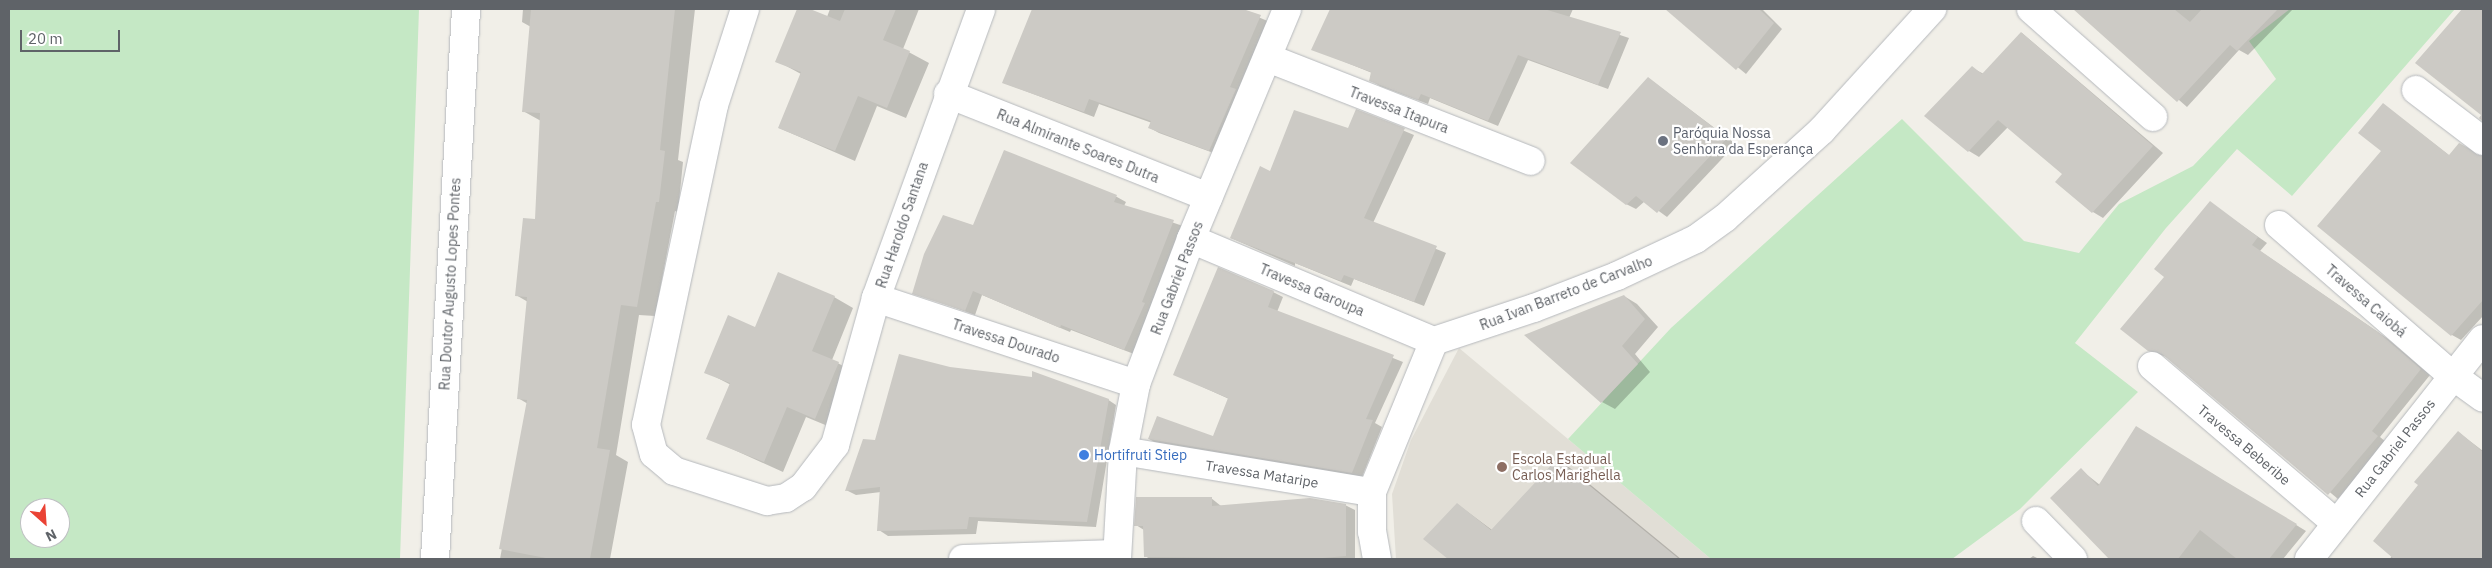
<!DOCTYPE html>
<html>
<head>
<meta charset="utf-8">
<style>
	body { margin:0 }
	#map { position:relative; width:2492px; height:568px; overflow:hidden; background:#f1efe8; font-family:"IBM Plex Sans",sans-serif }
	div>[style] { position:absolute }
	.education>* { inset:0; background:#e1ded6 }
	.green>* { inset:0; background:#c5e8c5 }
	.shadow>* { inset:0; background:#0003 }
	.building>* { inset:0; background:#cccac5 }
	.roads { filter:drop-shadow(0 0 1px #b5b8bc) drop-shadow(0 0 1px #b5b8bc) }
	.street>* { height:28px; margin:-14px; padding:0 14px; transform-origin:14px; border-radius:14px; background:#fff }
	.secondary>* { height:28px; margin:-14px; padding:0 14px; transform-origin:14px; border-radius:14px; background:#fff }
	.dots>* { width:14px; height:14px; translate:-50% -50%; box-sizing:border-box; border:2px solid #fff; border-radius:50% }
	span { translate:-50% -50%; white-space:nowrap; text-align:center; line-height:1.15; -webkit-text-stroke:4.5px #fff; paint-order:stroke }
	.street-label { font-size:14px; color:#5f6368 }
	.worship-label { font-size:14px; color:#5b616d }
	.left { translate:0 -50%; text-align:left }
	.shop-label { font-size:14px; color:#366cbe }
	.education-label { font-size:14px; color:#785e54 }
	.frame { position:absolute; inset:0; border:10px solid #5f6368; pointer-events:none }
	.north { position:absolute; left:20px; top:498px; width:50px; height:50px; box-sizing:border-box; background:#fff; border:1px solid #bfc1c3; border-radius:50%; rotate:154deg; font-size:14px; font-weight:700; line-height:20px; text-align:center; color:#5f6368 }
	.north::after { content:''; display:block; margin:auto; width:18px; height:22px; background:#ea4335; clip-path:polygon(50% 0,100% 100%,50% 72%,0 100%) }
	.scale { position:absolute; left:20px; top:30px; width:100px; height:22px; box-sizing:border-box; border:2px solid #5f6368; border-top:0; padding-left:6px; font-size:15px; line-height:18px; white-space:nowrap; color:#5f6368; -webkit-text-stroke:4px #fff; paint-order:stroke }
</style>
</head>
<body>
<div id="map">
	<div class="education">
		<div style="clip-path:polygon(1459px 348px,1568px 439px,1711px 559px,1396px 559px,1392px 494px,1411px 440px)"></div>
	</div>
	<div class="green">
		<div style="clip-path:polygon(evenodd,9px 9px,419px 9px,400px 559px,9px 559px,9px 9px,30px 508px,60px 508px,60px 538px,30px 538px,30px 508px)"></div>
		<div style="clip-path:polygon(2290px 9px,2455px 9px,2292px 196px,2237px 149px,2166px 228px,2075px 343px,2138px 392px,2020px 509px,1952px 559px,1711px 559px,1568px 439px,1671px 328px,1902px 119px,2024px 241px,2079px 253px,2119px 204px,2193px 166px,2276px 79px,2249px 41px)"></div>
	</div>
	<div class="shadow">
		<div style="clip-path:polygon(523px 9px,695px 9px,678px 160px,683px 162px,678px 212px,675px 211px,655px 316px,639px 315px,616px 455px,628px 462px,610px 559px,500px 559px,528px 404px,518px 398px,528px 302px,516px 295px,537px 220px,541px 121px,523px 111px,531px 27px,522px 22px)"></div>
		<div style="clip-path:polygon(798px 9px,827px 17px,830px 9px,919px 9px,903px 49px,929px 63px,906px 118px,877px 106px,855px 161px,779px 128px,801px 74px,777px 61px)"></div>
		<div style="clip-path:polygon(1044px 9px,1239px 9px,1270px 22px,1219px 155px,1159px 133px,1150px 128px,1152px 123px,1099px 104px,1094px 117px,1004px 83px,1035px 33px)"></div>
		<div style="clip-path:polygon(1331px 9px,1573px 9px,1569px 18px,1629px 38px,1608px 89px,1528px 60px,1498px 126px,1430px 98px,1428px 104px,1380px 86px,1370px 80px,1372px 73px,1313px 49px)"></div>
		<div style="clip-path:polygon(1667px 9px,1762px 9px,1782px 29px,1746px 74px)"></div>
		<div style="clip-path:polygon(2075px 9px,2293px 9px,2248px 55px,2239px 50px,2187px 107px)"></div>
		<div style="clip-path:polygon(2468px 9px,2483px 9px,2483px 121px,2481px 118px,2483px 115px,2417px 63px)"></div>
		<div style="clip-path:polygon(2022px 33px,2163px 153px,2103px 218px,2093px 212px,2064px 174px,2008px 127px,1979px 157px,1969px 151px,1972px 68px,1984px 74px)"></div>
		<div style="clip-path:polygon(1648px 78px,1736px 144px,1667px 217px,1645px 201px,1636px 209px,1626px 204px)"></div>
		<div style="clip-path:polygon(2384px 105px,2450px 156px,2483px 157px,2483px 316px,2461px 340px,2452px 335px,2383px 150px)"></div>
		<div style="clip-path:polygon(1357px 111px,1414px 135px,1373px 223px,1446px 253px,1424px 306px,1354px 279px,1351px 286px,1295px 263px,1295px 266px,1231px 238px,1271px 172px,1349px 130px)"></div>
		<div style="clip-path:polygon(1004px 152px,1117px 197px,1126px 202px,1124px 206px,1183px 226px,1134px 354px,1071px 330px,1070px 332px,982px 295px,975px 315px,914px 293px,974px 227px)"></div>
		<div style="clip-path:polygon(2210px 203px,2267px 243px,2260px 251px,2388px 339px,2430px 375px,2380px 437px,2386px 442px,2338px 499px,2169px 358px,2148px 350px,2166px 276px)"></div>
		<div style="clip-path:polygon(1273px 292px,1283px 297px,1277px 312px,1403px 362px,1375px 423px,1382px 427px,1362px 477px,1158px 444px,1149px 439px,1214px 437px,1229px 399px,1174px 374px)"></div>
		<div style="clip-path:polygon(1624px 296px,1637px 304px,1658px 327px,1635px 354px,1650px 372px,1615px 409px,1602px 402px)"></div>
		<div style="clip-path:polygon(834px 297px,853px 308px,832px 360px,858px 374px,835px 429px,806px 417px,783px 472px,708px 438px,731px 385px,706px 372px,756px 328px)"></div>
		<div style="clip-path:polygon(1107px 399px,1116px 405px,1096px 527px,978px 521px,976px 534px,888px 536px,879px 530px,881px 492px,856px 495px,846px 490px,876px 442px)"></div>
		<div style="clip-path:polygon(2137px 428px,2306px 531px,2283px 559px,2117px 559px,2052px 498px,2081px 470px,2100px 485px)"></div>
		<div style="clip-path:polygon(2458px 432px,2483px 451px,2483px 559px,2390px 559px)"></div>
		<div style="clip-path:polygon(1557px 460px,1570px 468px,1681px 559px,1450px 559px,1425px 539px,1457px 504px,1492px 530px)"></div>
		<div style="clip-path:polygon(1211px 498px,1221px 506px,1345px 505px,1355px 510px,1355px 559px,1150px 559px,1145px 556px,1144px 530px,1136px 525px)"></div>
		<div style="clip-path:polygon(2033px 556px,2039px 559px,2029px 559px)"></div>
	</div>
	<div class="building">
		<div style="clip-path:polygon(531px 9px,675px 9px,660px 150px,665px 151px,659px 202px,656px 202px,637px 307px,621px 305px,597px 448px,610px 450px,590px 559px,551px 559px,499px 549px,527px 400px,517px 399px,527px 297px,515px 296px,523px 218px,535px 219px,540px 113px,522px 112px)"></div>
		<div style="clip-path:polygon(797px 9px,810px 9px,840px 21px,845px 9px,896px 9px,883px 40px,910px 51px,887px 108px,858px 96px,835px 151px,778px 128px,801px 72px,775px 62px)"></div>
		<div style="clip-path:polygon(1032px 9px,1243px 9px,1261px 15px,1230px 87px,1236px 89px,1209px 151px,1148px 128px,1151px 121px,1089px 99px,1084px 112px,1002px 83px)"></div>
		<div style="clip-path:polygon(1330px 9px,1544px 9px,1621px 32px,1598px 85px,1518px 55px,1488px 121px,1421px 94px,1418px 100px,1369px 81px,1371px 72px,1311px 50px)"></div>
		<div style="clip-path:polygon(1665px 9px,1759px 9px,1774px 23px,1736px 70px)"></div>
		<div style="clip-path:polygon(2073px 9px,2174px 9px,2190px 22px,2202px 9px,2278px 9px,2237px 51px,2230px 45px,2177px 102px)"></div>
		<div style="clip-path:polygon(2462px 9px,2483px 9px,2483px 122px,2479px 118px,2481px 115px,2415px 63px)"></div>
		<div style="clip-path:polygon(2021px 32px,2153px 146px,2092px 213px,2055px 182px,2062px 174px,1998px 120px,1968px 152px,1924px 116px,1972px 66px,1982px 74px)"></div>
		<div style="clip-path:polygon(1648px 77px,1727px 138px,1657px 213px,1636px 196px,1626px 205px,1570px 163px)"></div>
		<div style="clip-path:polygon(2383px 103px,2449px 155px,2459px 143px,2483px 156px,2483px 300px,2451px 336px,2317px 226px,2381px 151px,2358px 133px)"></div>
		<div style="clip-path:polygon(1356px 109px,1405px 128px,1364px 218px,1437px 246px,1414px 302px,1344px 275px,1341px 281px,1230px 238px,1260px 166px,1270px 171px,1294px 110px,1348px 128px)"></div>
		<div style="clip-path:polygon(1004px 150px,1117px 195px,1114px 202px,1174px 220px,1142px 302px,1145px 303px,1124px 350px,1061px 325px,1060px 328px,973px 291px,965px 311px,912px 294px,924px 254px,943px 215px,973px 225px)"></div>
		<div style="clip-path:polygon(2210px 201px,2258px 237px,2252px 245px,2378px 332px,2421px 369px,2372px 431px,2378px 436px,2328px 495px,2162px 354px,2148px 351px,2120px 329px,2164px 277px,2154px 269px)"></div>
		<div style="clip-path:polygon(1218px 267px,1274px 291px,1268px 307px,1394px 355px,1366px 419px,1373px 420px,1352px 473px,1148px 439px,1157px 416px,1213px 436px,1228px 398px,1173px 375px)"></div>
		<div style="clip-path:polygon(778px 272px,835px 296px,812px 351px,839px 362px,815px 419px,787px 407px,764px 462px,706px 439px,730px 383px,704px 373px,728px 315px,755px 327px)"></div>
		<div style="clip-path:polygon(1624px 295px,1645px 319px,1622px 346px,1638px 364px,1601px 403px,1524px 335px)"></div>
		<div style="clip-path:polygon(899px 354px,950px 367px,1032px 377px,1032px 371px,1109px 399px,1087px 522px,969px 517px,967px 529px,877px 531px,880px 487px,845px 491px,863px 439px,875px 440px)"></div>
		<div style="clip-path:polygon(2136px 426px,2225px 481px,2297px 524px,2269px 559px,2237px 559px,2200px 530px,2178px 559px,2109px 559px,2050px 498px,2081px 468px,2098px 486px)"></div>
		<div style="clip-path:polygon(2458px 431px,2483px 452px,2483px 559px,2394px 559px,2373px 541px,2418px 485px,2414px 482px)"></div>
		<div style="clip-path:polygon(1557px 459px,1679px 559px,1448px 559px,1423px 539px,1457px 503px,1491px 530px)"></div>
		<div style="clip-path:polygon(1136px 497px,1212px 497px,1212px 506px,1310px 498px,1346px 504px,1346px 556px,1311px 559px,1144px 557px,1143px 526px,1134px 526px)"></div>
	</div>
	<div class="roads">
		<div class="street">
			<div style="left:745px;top:9px;width:101px;rotate:107.9deg"></div>
			<div style="left:714px;top:105px;width:327px;rotate:102deg"></div>
			<div style="left:646px;top:425px;width:30px;rotate:75deg"></div>
			<div style="left:654px;top:454px;width:26px;rotate:40deg"></div>
			<div style="left:674px;top:471px;width:98px;rotate:17.9deg"></div>
			<div style="left:767px;top:501px;width:19px;rotate:-9deg"></div>
			<div style="left:786px;top:498px;width:20px;rotate:-33deg"></div>
			<div style="left:803px;top:487px;width:53px;rotate:-52.7deg"></div>
			<div style="left:835px;top:445px;width:153px;rotate:-74.4deg"></div>
			<div style="left:876px;top:298px;width:307px;rotate:-70deg"></div>
			<div style="left:2031px;top:9px;width:163px;rotate:41.5deg"></div>
			<div style="left:1268px;top:58px;width:282px;rotate:21.4deg"></div>
			<div style="left:2416px;top:90px;width:84px;rotate:37.3deg"></div>
			<div style="left:948px;top:94px;width:280px;rotate:21.6deg"></div>
			<div style="left:2279px;top:225px;width:230px;rotate:41deg"></div>
			<div style="left:2453px;top:376px;width:37px;rotate:36deg"></div>
			<div style="left:1191px;top:239px;width:264px;rotate:22.8deg"></div>
			<div style="left:876px;top:298px;width:274px;rotate:18.3deg"></div>
			<div style="left:1434px;top:341px;width:105px;rotate:-18.3deg"></div>
			<div style="left:1534px;top:308px;width:89px;rotate:-21.1deg"></div>
			<div style="left:1617px;top:276px;width:87px;rotate:-25.1deg"></div>
			<div style="left:1696px;top:239px;width:36px;rotate:-36deg"></div>
			<div style="left:1725px;top:218px;width:131px;rotate:-42.2deg"></div>
			<div style="left:1822px;top:130px;width:164px;rotate:-47.7deg"></div>
			<div style="left:2152px;top:366px;width:242px;rotate:40.5deg"></div>
			<div style="left:1123px;top:451px;width:252px;rotate:9.4deg"></div>
			<div style="left:2036px;top:521px;width:53px;rotate:45.8deg"></div>
			<div style="left:963px;top:559px;width:153px;rotate:-1.9deg"></div>
			<div style="left:1117px;top:559px;width:108px;rotate:-86.8deg"></div>
			<div style="left:1123px;top:451px;width:68px;rotate:-79deg"></div>
			<div style="left:1136px;top:384px;width:155px;rotate:-69.2deg"></div>
			<div style="left:1191px;top:239px;width:249px;rotate:-67.3deg"></div>
			<div style="left:1377px;top:559px;width:27px;rotate:-100deg"></div>
			<div style="left:1372px;top:532px;width:40px;rotate:-90deg"></div>
			<div style="left:1372px;top:492px;width:163px;rotate:-67.7deg"></div>
			<div style="left:2309px;top:559px;width:280px;rotate:-51.7deg"></div>
		</div>
		<div class="secondary">
			<div style="left:435px;top:559px;width:551px;rotate:-86.77deg"></div>
		</div>
	</div>
	<div class="dots">
		<div style="left:1663px;top:141px;background:#6b7280"></div>
		<div style="left:1084px;top:455px;background:#3f7fe0"></div>
		<div style="left:1502px;top:467px;background:#8d6e63"></div>
	</div>
	<div class="street-label">
		<span style="left:1399px;top:110px;rotate:21deg">Travessa Itapura</span>
		<span style="left:1078px;top:146px;rotate:22deg">Rua Almirante Soares Dutra</span>
		<span style="left:902px;top:225px;rotate:-71deg">Rua Haroldo Santana</span>
		<span style="left:1177px;top:278px;rotate:-69deg">Rua Gabriel Passos</span>
		<span style="left:450px;top:284px;rotate:-87deg">Rua Doutor Augusto Lopes Pontes</span>
		<span style="left:1312px;top:290px;rotate:23deg">Travessa Garoupa</span>
		<span style="left:1566px;top:293px;rotate:-21deg">Rua Ivan Barreto de Carvalho</span>
		<span style="left:2366px;top:301px;rotate:41deg">Travessa Caiobá</span>
		<span style="left:1006px;top:341px;rotate:18deg">Travessa Dourado</span>
		<span style="left:2244px;top:445px;rotate:40deg">Travessa Beberibe</span>
		<span style="left:2395px;top:448px;rotate:-52deg">Rua Gabriel Passos</span>
		<span style="left:1262px;top:474px;rotate:9deg">Travessa Mataripe</span>
	</div>
	<div class="worship-label">
		<span class="left" style="left:1673px;top:141px">Paróquia Nossa<br>Senhora da Esperança</span>
	</div>
	<div class="shop-label">
		<span class="left" style="left:1094px;top:455px">Hortifruti Stiep</span>
	</div>
	<div class="education-label">
		<span class="left" style="left:1512px;top:467px">Escola Estadual<br>Carlos Marighella</span>
	</div>
	<div class="frame"></div>
	<div class="north">N</div>
	<div class="scale">20 m</div>
</div>
</body>
</html>
